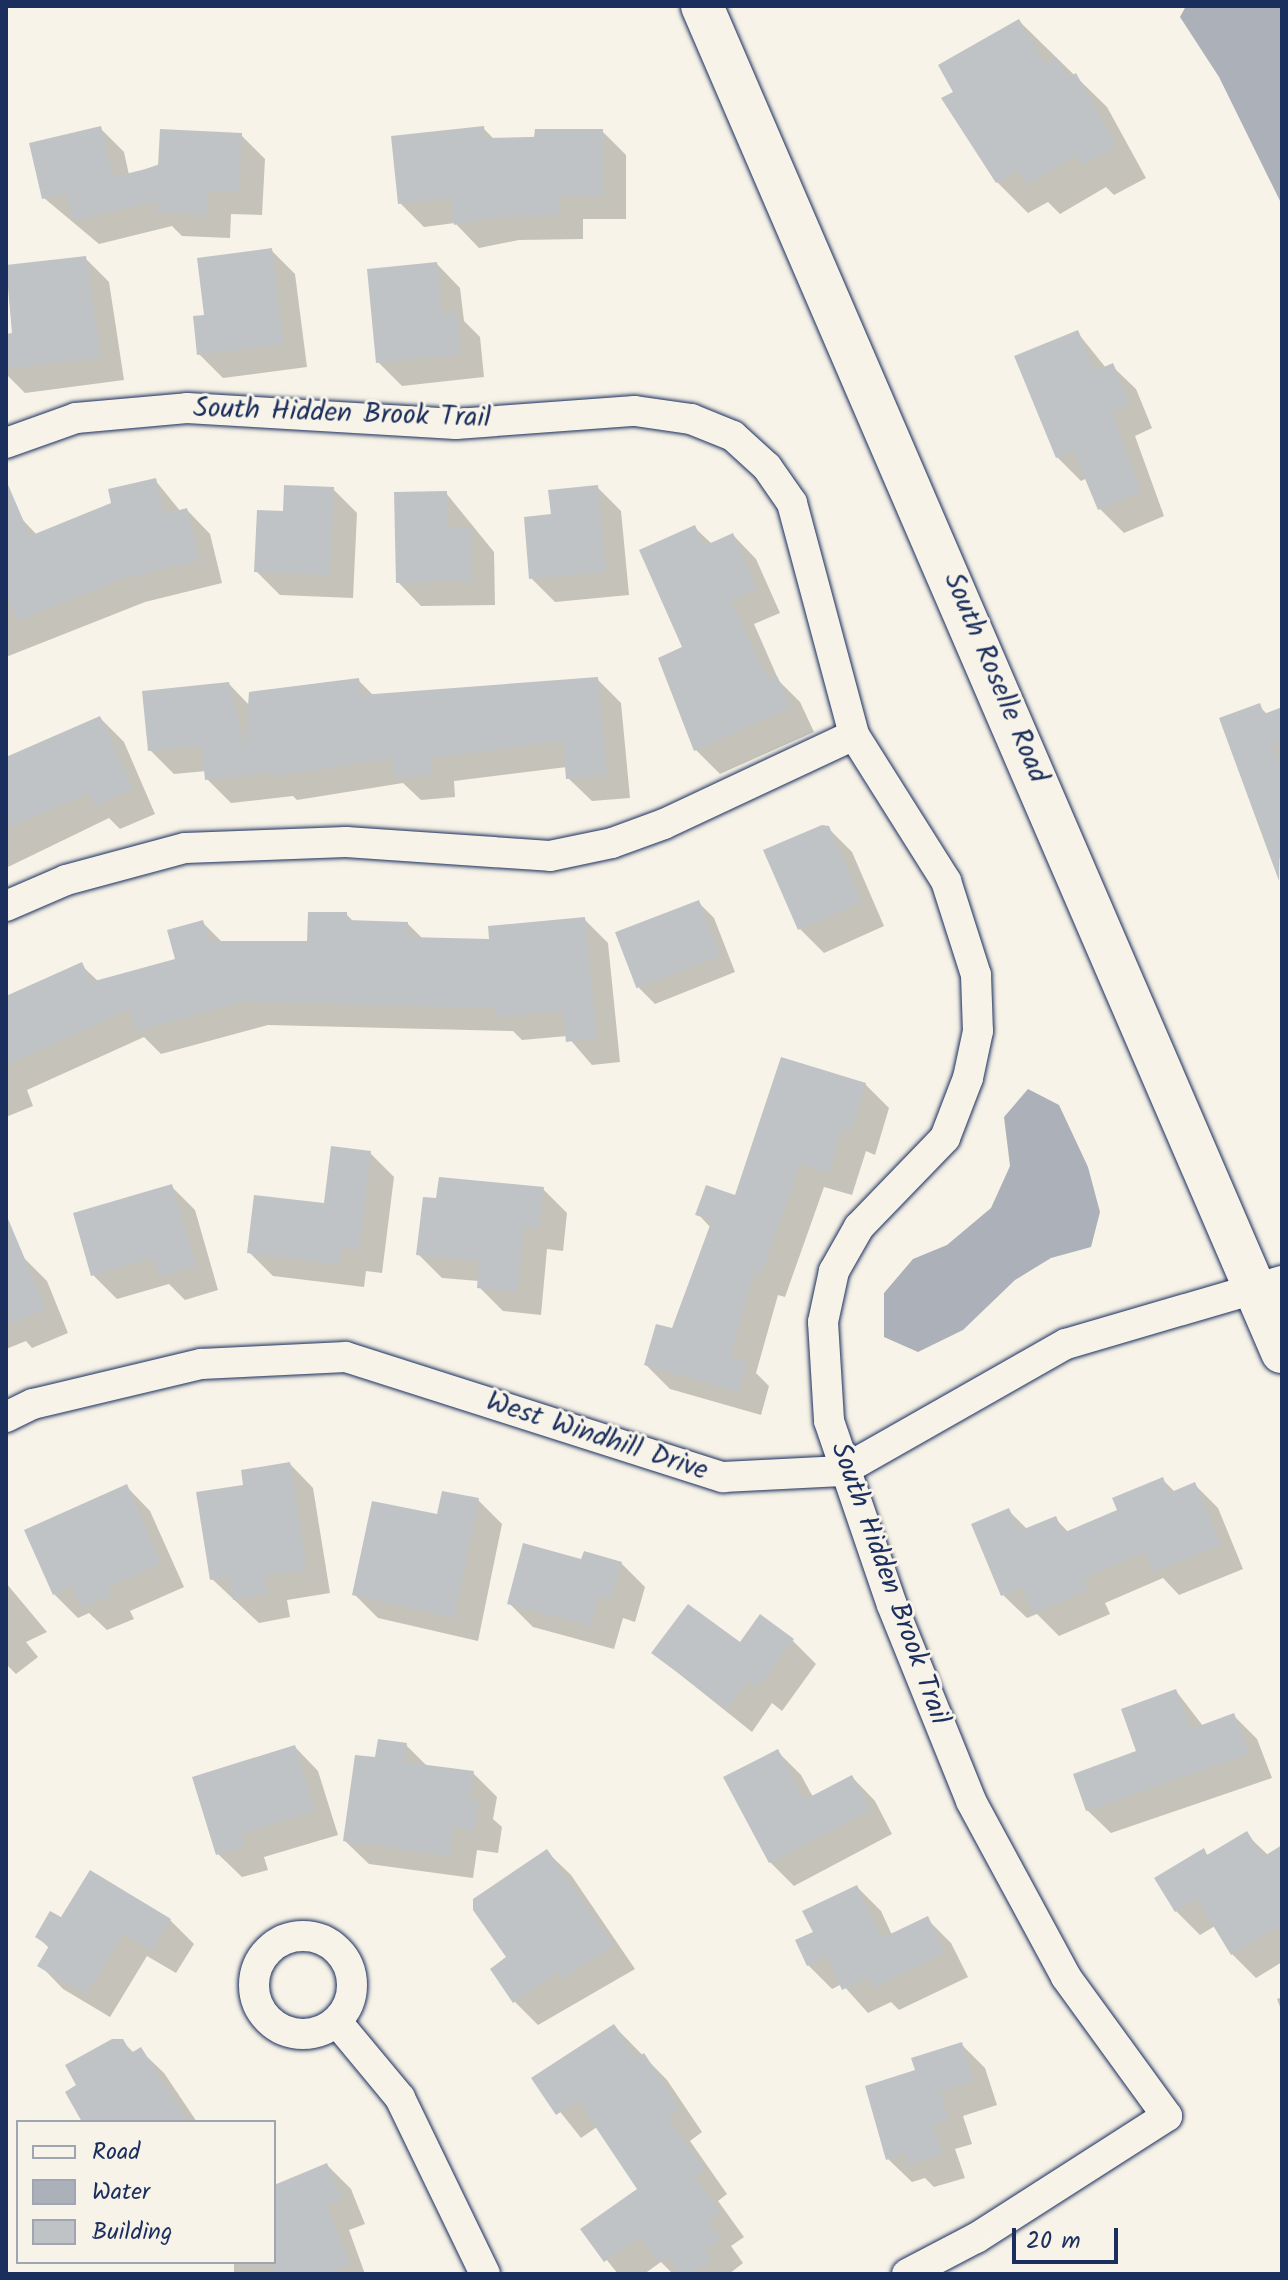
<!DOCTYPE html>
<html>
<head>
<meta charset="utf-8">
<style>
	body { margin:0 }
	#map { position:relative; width:1288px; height:2280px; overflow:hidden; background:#f7f3e8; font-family:Kalam,sans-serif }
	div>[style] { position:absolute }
	.water>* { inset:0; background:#acb0b9 }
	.shadow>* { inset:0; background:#0003 }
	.building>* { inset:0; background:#c0c3c5; transform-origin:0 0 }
	.roads { filter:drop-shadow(0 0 2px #1b2f5e) drop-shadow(0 0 2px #1b2f5e) }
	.minor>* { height:30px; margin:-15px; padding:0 15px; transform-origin:15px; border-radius:15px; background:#f7f3e8 }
	.minor>.ring { margin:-15px; padding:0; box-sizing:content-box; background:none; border:30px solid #f7f3e8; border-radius:50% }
	.secondary>* { height:42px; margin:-21px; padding:0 21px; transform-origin:21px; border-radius:21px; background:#f7f3e8 }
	span { translate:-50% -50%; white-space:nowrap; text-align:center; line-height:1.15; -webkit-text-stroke:6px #f7f3e8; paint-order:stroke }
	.street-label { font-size:28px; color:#1b2f5e }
	.frame { position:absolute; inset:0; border:8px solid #1b2f5e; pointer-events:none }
	.legend { position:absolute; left:16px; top:2120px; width:260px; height:144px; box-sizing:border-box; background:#f7f3e8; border:2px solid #9fa5b1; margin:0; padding:10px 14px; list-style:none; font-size:24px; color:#1b2f5e }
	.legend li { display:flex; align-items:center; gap:16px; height:40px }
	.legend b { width:40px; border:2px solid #9fa5b1 }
	.scale { position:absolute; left:1012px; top:2228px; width:106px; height:36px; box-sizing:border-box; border:4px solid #1b2f5e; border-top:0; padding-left:10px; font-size:24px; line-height:28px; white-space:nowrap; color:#1b2f5e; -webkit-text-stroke:6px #f7f3e8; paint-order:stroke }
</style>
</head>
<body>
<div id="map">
	<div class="water">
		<div style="clip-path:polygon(1186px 6px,1282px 6px,1282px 205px,1219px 77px,1180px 17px)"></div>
		<div style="clip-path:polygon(1028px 1089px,1059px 1105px,1088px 1167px,1100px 1212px,1091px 1247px,1051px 1258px,1015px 1280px,963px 1330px,918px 1352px,884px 1337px,884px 1293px,913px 1259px,947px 1245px,991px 1208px,1010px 1166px,1004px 1117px)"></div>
	</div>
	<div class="shadow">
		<div style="clip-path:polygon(1019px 21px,1107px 107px,1146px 178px,1114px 195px,1106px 187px,1060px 214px,1048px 202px,1028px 213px,997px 182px,955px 92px)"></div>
		<div style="clip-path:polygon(100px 128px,124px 152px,129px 175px,241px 135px,265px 159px,262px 215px,231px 214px,230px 238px,182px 236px,172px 226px,99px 244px,44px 198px)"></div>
		<div style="clip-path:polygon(483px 128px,495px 140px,602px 131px,626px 155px,626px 219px,583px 219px,583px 239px,519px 240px,479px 248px,455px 223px,424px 227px,400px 203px)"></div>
		<div style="clip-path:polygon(271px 250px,295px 274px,307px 367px,223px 378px,199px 354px,206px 316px)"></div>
		<div style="clip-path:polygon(85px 258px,109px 282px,124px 380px,25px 393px,6px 374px,6px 336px,15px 335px)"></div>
		<div style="clip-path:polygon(437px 264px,460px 288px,464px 321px,480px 337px,484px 377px,402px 386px,378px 362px)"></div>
		<div style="clip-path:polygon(1077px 332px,1106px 368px,1112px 366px,1136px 389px,1152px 428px,1135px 436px,1164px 516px,1124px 533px,1100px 509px,1087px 478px,1081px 481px,1057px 457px)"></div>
		<div style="clip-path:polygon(155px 480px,181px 512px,187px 510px,210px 534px,222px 583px,145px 602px,6px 657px,6px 525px,21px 518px,37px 535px,114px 505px)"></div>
		<div style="clip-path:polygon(597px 487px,621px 511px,629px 595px,555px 602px,531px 578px,553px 516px)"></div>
		<div style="clip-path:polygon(333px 489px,357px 513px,353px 598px,280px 595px,256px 571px,285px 513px)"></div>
		<div style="clip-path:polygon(446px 493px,494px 552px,495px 605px,421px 606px,398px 582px)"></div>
		<div style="clip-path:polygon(695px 528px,712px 544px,733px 535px,756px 559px,780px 613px,754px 624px,779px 681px,800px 702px,814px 732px,720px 774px,696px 750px,661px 659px,685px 648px)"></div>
		<div style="clip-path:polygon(597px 679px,621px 703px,630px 798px,592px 801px,568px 778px,567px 767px,454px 781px,455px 797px,421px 800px,403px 783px,297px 800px,293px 796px,231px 803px,207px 779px,206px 771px,174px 774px,150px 750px,229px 684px,250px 706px,358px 680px,374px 696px)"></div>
		<div style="clip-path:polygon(1259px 706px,1268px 715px,1282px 710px,1282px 861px,1269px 847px)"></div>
		<div style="clip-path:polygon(100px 718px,124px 742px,155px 814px,120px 829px,109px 818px,8px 867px,6px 759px)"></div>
		<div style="clip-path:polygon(828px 828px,852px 852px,884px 926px,824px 953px,800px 929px)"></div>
		<div style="clip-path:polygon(698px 902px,714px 918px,735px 972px,655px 1004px,639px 988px)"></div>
		<div style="clip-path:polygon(346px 914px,355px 923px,408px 924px,423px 939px,491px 941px,584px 919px,608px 943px,620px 1062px,592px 1065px,567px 1036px,522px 1040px,513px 1031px,268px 1025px,161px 1054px,144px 1037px,27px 1090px,33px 1106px,6px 1117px,6px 999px,81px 965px,99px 982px,177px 960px,202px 922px,223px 943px,309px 943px)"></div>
		<div style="clip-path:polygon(865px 1084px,889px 1108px,875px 1155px,866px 1151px,852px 1195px,824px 1187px,785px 1297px,778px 1295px,756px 1373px,769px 1386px,761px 1415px,670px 1389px,646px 1365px,674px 1331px,711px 1228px,698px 1214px,737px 1198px)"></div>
		<div style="clip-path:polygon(370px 1153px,394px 1177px,382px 1273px,366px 1271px,364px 1287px,273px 1276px,249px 1252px,326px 1205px)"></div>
		<div style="clip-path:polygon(171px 1186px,195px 1210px,218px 1290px,185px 1300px,169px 1284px,117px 1299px,93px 1275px)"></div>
		<div style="clip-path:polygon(543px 1189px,567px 1213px,563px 1251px,547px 1249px,541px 1315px,503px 1311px,479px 1287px,479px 1281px,442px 1278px,418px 1254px,438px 1200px)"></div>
		<div style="clip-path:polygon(23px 1257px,47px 1281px,68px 1333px,32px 1348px,26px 1341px,6px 1349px,6px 1265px)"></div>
		<div style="clip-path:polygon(290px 1464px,313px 1488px,330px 1593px,287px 1600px,290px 1617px,259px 1623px,212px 1579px,246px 1487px)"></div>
		<div style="clip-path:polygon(1162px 1479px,1176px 1493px,1195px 1485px,1218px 1508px,1243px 1569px,1179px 1595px,1163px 1578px,1105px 1603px,1110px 1614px,1059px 1636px,1037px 1614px,1027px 1618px,1003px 1595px,1008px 1510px,1028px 1530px,1055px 1518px,1069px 1533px,1120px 1511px)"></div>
		<div style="clip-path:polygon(127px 1487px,150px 1511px,184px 1587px,130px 1611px,134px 1619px,107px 1630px,89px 1613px,78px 1618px,54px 1594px)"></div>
		<div style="clip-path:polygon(478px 1500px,502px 1524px,478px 1641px,378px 1618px,354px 1594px,439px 1517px)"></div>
		<div style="clip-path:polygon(621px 1563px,645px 1587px,635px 1622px,623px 1618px,614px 1649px,533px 1627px,509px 1603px)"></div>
		<div style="clip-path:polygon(6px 1583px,47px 1632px,26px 1642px,38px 1657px,16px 1674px,6px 1664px)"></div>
		<div style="clip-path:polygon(793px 1641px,816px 1664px,782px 1711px,772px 1703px,752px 1732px,653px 1653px)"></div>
		<div style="clip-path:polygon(1176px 1691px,1203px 1726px,1233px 1715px,1257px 1739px,1272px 1778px,1111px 1833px,1087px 1810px,1139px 1752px)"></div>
		<div style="clip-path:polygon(406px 1745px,428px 1767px,473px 1773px,497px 1797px,493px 1819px,502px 1827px,498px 1853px,477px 1850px,473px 1878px,369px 1864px,345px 1841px,377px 1760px)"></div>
		<div style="clip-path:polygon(295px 1747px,318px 1771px,338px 1835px,264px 1857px,268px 1870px,242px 1877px,218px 1854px)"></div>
		<div style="clip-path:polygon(777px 1751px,801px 1775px,813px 1797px,852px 1777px,875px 1801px,892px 1834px,794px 1886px,770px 1862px)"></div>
		<div style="clip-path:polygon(1246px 1834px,1268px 1855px,1282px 1858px,1282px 1962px,1256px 1978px,1232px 1954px,1215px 1926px,1200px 1935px,1176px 1911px,1203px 1851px,1209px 1856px)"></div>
		<div style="clip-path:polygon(547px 1852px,571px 1875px,635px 1969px,538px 2025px,515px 2002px,508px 1958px)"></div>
		<div style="clip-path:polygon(857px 1887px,881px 1911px,892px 1935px,927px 1919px,951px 1943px,968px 1977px,899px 2010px,891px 2002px,868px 2013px,842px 1984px,832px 1989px,808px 1965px,815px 1933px)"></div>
		<div style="clip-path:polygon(62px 1920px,170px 1920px,194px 1944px,176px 1973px,147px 1956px,110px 2017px,63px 1989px,40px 1965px,50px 1949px,37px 1936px)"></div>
		<div style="clip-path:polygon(1282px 1997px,1282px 2012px,1277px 1999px)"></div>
		<div style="clip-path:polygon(614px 2026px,667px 2080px,702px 2132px,690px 2141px,727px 2194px,718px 2201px,744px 2237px,731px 2246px,743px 2263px,729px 2274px,673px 2274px,661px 2262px,644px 2274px,618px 2274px,583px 2230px,639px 2189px,597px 2127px,581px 2138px,534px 2079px)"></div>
		<div style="clip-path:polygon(122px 2041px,134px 2053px,140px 2050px,164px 2073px,197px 2122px,84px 2122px,78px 2086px)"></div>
		<div style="clip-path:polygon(961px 2044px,985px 2068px,997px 2105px,963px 2116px,972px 2144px,955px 2149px,965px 2178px,934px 2187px,925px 2178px,912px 2182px,888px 2159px,917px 2071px)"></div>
		<div style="clip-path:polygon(327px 2165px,351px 2189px,365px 2224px,349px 2230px,365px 2274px,234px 2274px,234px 2262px,274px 2262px,274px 2202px)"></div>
	</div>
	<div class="building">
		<div style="clip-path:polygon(1019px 19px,1045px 64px,1056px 57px,1068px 78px,1076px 73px,1117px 146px,1082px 165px,1076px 156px,1027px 184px,1019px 170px,996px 183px,941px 98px,953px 92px,938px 65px)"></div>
		<div style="clip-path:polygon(101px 126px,113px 177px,158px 166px,160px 129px,242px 133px,239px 192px,208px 191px,206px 215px,156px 213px,157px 201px,73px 221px,66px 193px,42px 199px,29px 143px)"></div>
		<div style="clip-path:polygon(484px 126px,485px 138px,534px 137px,535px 129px,603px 129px,603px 196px,560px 196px,560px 216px,494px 217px,454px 225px,451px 198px,398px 204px,391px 136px)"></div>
		<div style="clip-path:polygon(272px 248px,284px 344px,197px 355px,193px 316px,204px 315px,197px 258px)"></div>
		<div style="clip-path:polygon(86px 256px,101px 357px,6px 369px,6px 334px,12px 333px,6px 265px)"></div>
		<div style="clip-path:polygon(437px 262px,442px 313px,457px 312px,461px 354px,376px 363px,367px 269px)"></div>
		<div style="clip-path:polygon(1078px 330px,1095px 371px,1113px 363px,1130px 404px,1112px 412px,1141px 492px,1098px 510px,1073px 450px,1056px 458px,1014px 356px)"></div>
		<div style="clip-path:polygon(156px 478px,164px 514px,187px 508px,200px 560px,121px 579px,17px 621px,6px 593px,6px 480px,30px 536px,111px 503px,108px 489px)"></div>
		<div style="clip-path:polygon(284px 485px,334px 487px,330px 575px,254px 572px,257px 510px,283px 511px)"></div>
		<div style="clip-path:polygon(598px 485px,606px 572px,529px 579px,524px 517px,551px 514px,548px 490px)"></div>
		<div style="clip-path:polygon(447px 491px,447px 527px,471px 527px,472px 581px,396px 583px,394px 492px)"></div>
		<div style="clip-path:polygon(695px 525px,704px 546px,733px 533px,757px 589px,731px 600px,763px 670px,770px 679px,777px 676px,792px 707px,694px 751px,658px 658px,682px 647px,639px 550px)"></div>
		<div style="clip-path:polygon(598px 677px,607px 775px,566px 779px,563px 741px,431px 758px,432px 774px,395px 778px,393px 758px,271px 777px,271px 773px,205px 780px,202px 746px,148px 751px,142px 691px,229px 682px,245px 748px,249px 692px,359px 678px,361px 695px)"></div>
		<div style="clip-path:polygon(1260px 703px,1264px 714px,1282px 707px,1282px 741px,1272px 744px,1282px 772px,1279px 881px,1219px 718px)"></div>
		<div style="clip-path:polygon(100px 716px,133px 789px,95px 806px,89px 793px,6px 829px,6px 757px)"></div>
		<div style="clip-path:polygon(822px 825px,829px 826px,862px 902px,798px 930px,763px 850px)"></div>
		<div style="left:699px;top:900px;width:60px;height:90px;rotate:69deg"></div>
		<div style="clip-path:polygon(308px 912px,347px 912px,347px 920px,408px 922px,408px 937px,489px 939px,488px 926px,585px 917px,597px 1038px,566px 1042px,563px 1011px,496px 1017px,495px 1008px,243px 1002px,136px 1031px,130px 1009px,6px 1065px,6px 996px,82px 962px,91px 982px,175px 959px,167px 930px,203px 920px,209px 941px,307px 941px)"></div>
		<div style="clip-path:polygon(781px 1057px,866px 1083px,851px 1132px,842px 1129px,829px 1173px,800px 1164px,761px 1275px,754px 1273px,730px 1356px,747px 1361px,738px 1392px,644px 1365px,656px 1324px,672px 1328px,712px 1220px,695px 1215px,706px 1185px,735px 1195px)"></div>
		<div style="clip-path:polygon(331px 1146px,371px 1151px,359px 1250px,342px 1248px,340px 1265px,247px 1253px,254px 1195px,324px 1203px)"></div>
		<div style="clip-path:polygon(439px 1177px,544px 1187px,539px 1228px,524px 1227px,517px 1292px,477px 1288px,479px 1261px,416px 1255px,423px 1197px,436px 1198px)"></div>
		<div style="clip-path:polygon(172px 1184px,196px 1266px,159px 1277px,153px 1258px,91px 1276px,73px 1213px)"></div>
		<div style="clip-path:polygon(6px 1214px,46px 1309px,6px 1325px)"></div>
		<div style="clip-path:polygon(290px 1462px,307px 1570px,265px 1576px,267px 1594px,233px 1600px,229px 1577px,210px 1580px,196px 1492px,243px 1485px,241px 1470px)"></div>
		<div style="clip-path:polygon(1163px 1477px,1169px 1493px,1195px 1482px,1221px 1545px,1154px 1572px,1145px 1552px,1083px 1579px,1088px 1590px,1033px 1614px,1022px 1587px,1001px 1596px,971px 1524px,1009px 1508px,1019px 1531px,1056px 1516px,1063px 1533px,1117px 1510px,1112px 1498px)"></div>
		<div style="clip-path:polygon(127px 1484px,161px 1563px,108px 1587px,112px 1595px,82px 1608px,72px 1586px,53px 1595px,24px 1530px)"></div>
		<div style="clip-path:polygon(442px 1491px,479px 1498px,454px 1618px,352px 1595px,372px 1501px,437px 1514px)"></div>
		<div style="clip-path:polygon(523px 1543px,581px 1559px,584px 1551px,622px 1562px,611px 1599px,599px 1596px,591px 1626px,507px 1604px)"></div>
		<div style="clip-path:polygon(688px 1604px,740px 1642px,760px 1614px,794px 1639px,757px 1688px,748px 1681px,727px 1709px,651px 1653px)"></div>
		<div style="clip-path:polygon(1176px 1689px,1191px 1729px,1234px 1713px,1249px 1754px,1086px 1811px,1073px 1774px,1136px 1751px,1121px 1709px)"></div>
		<div style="clip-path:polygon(378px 1739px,407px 1743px,404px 1762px,474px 1771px,470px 1800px,479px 1802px,474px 1831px,454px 1827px,450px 1856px,343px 1841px,355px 1755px,375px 1757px)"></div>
		<div style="clip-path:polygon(295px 1745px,315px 1811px,241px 1833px,245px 1846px,216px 1855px,192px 1777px)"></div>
		<div style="clip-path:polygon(778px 1749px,804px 1800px,852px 1775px,870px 1810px,769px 1863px,723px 1777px)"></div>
		<div style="clip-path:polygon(1247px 1831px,1263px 1857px,1282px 1845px,1282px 1924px,1231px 1955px,1197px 1899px,1175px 1912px,1154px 1878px,1204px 1848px,1207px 1855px)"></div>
		<div style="clip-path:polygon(547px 1849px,613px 1945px,563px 1979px,559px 1972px,513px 2003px,490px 1969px,506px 1957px,473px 1910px,473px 1899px)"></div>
		<div style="clip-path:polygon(90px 1870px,171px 1919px,152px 1951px,123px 1934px,86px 1995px,37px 1966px,49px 1946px,35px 1937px,50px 1911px,61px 1917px)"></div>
		<div style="clip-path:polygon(857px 1885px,882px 1938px,928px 1916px,945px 1953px,873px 1988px,869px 1977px,842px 1990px,827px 1956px,807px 1966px,795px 1940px,813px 1932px,802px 1911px)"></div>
		<div style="clip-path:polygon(614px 2024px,637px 2058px,644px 2053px,680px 2108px,667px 2116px,705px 2169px,695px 2177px,721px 2212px,709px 2222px,721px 2238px,705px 2250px,711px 2260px,691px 2274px,680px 2274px,667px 2256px,658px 2262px,640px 2237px,604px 2262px,580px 2229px,637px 2189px,578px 2101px,556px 2115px,531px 2078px)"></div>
		<div style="clip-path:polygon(112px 2039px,123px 2039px,131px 2053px,141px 2047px,188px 2122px,82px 2122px,65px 2092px,76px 2085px,65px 2065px)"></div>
		<div style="clip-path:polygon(962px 2042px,974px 2081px,940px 2092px,949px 2120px,933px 2125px,942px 2154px,909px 2165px,906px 2153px,886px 2160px,865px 2086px,915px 2070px,911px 2058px)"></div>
		<div style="clip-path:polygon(327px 2163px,342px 2200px,327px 2206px,350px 2264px,324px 2274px,274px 2274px,274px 2185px)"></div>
	</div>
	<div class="roads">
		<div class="minor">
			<div style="left:6px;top:443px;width:74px;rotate:-19.7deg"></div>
			<div style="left:76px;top:418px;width:111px;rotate:-5.1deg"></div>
			<div style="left:187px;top:408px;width:269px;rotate:3.4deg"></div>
			<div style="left:456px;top:424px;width:179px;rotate:-4.2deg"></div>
			<div style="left:635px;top:411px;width:57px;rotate:8.1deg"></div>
			<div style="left:691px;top:419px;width:45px;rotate:22deg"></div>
			<div style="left:733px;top:436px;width:46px;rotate:42.4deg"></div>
			<div style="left:767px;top:467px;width:44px;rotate:55.2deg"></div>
			<div style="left:792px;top:503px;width:240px;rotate:75deg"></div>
			<div style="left:854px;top:735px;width:173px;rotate:57.8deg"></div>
			<div style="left:946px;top:881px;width:99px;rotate:72.3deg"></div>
			<div style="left:976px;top:975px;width:56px;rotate:88deg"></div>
			<div style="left:978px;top:1031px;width:48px;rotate:102deg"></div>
			<div style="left:968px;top:1078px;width:64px;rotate:111deg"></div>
			<div style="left:945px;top:1138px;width:124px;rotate:134deg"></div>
			<div style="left:859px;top:1227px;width:51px;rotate:119.6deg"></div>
			<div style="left:834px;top:1271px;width:52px;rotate:102.2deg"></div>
			<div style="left:823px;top:1322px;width:99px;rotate:86.5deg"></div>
			<div style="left:829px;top:1421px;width:194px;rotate:71.1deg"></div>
			<div style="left:892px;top:1605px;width:211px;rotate:68deg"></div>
			<div style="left:971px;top:1801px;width:200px;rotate:61.6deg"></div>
			<div style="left:1066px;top:1977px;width:172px;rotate:54deg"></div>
			<div style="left:1167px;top:2116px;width:227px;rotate:147.4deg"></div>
			<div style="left:976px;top:2238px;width:78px;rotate:152.4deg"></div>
			<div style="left:6px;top:906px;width:65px;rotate:-23.4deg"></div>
			<div style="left:66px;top:880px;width:123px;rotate:-15.1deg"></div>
			<div style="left:185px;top:848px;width:161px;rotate:-2.1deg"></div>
			<div style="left:346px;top:842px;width:204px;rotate:3.9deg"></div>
			<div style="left:550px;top:856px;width:63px;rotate:-11.8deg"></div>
			<div style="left:612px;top:843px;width:55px;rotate:-20.1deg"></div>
			<div style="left:664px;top:824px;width:210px;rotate:-25.1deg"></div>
			<div style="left:6px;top:1417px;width:30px;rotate:-26deg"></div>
			<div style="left:33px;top:1404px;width:173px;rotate:-13.4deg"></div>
			<div style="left:201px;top:1364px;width:145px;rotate:-2.8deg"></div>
			<div style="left:346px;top:1357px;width:396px;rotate:17.7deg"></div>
			<div style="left:723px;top:1477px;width:119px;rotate:-2.9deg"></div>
			<div style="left:842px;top:1471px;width:257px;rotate:-29.6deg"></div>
			<div style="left:1066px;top:1344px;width:225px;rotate:-16.3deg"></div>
			<div class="ring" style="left:254px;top:1936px;width:68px;height:68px"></div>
			<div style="left:337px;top:2022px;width:99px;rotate:50.3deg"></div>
			<div style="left:400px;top:2098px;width:195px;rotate:64.2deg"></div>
		</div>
		<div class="secondary">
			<div style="left:702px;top:6px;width:1466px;rotate:66.69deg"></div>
		</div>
	</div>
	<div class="street-label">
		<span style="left:342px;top:414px;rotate:2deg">South Hidden Brook Trail</span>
		<span style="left:995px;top:678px;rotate:67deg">South Roselle Road</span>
		<span style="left:597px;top:1437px;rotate:18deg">West Windhill Drive</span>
		<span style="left:889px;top:1584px;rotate:70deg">South Hidden Brook Trail</span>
	</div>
	<div class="frame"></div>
	<ul class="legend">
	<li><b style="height:10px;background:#f7f3e8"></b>Road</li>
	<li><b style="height:22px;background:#acb0b9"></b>Water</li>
	<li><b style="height:22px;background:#c0c3c5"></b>Building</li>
	</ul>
	<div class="scale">20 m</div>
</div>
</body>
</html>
